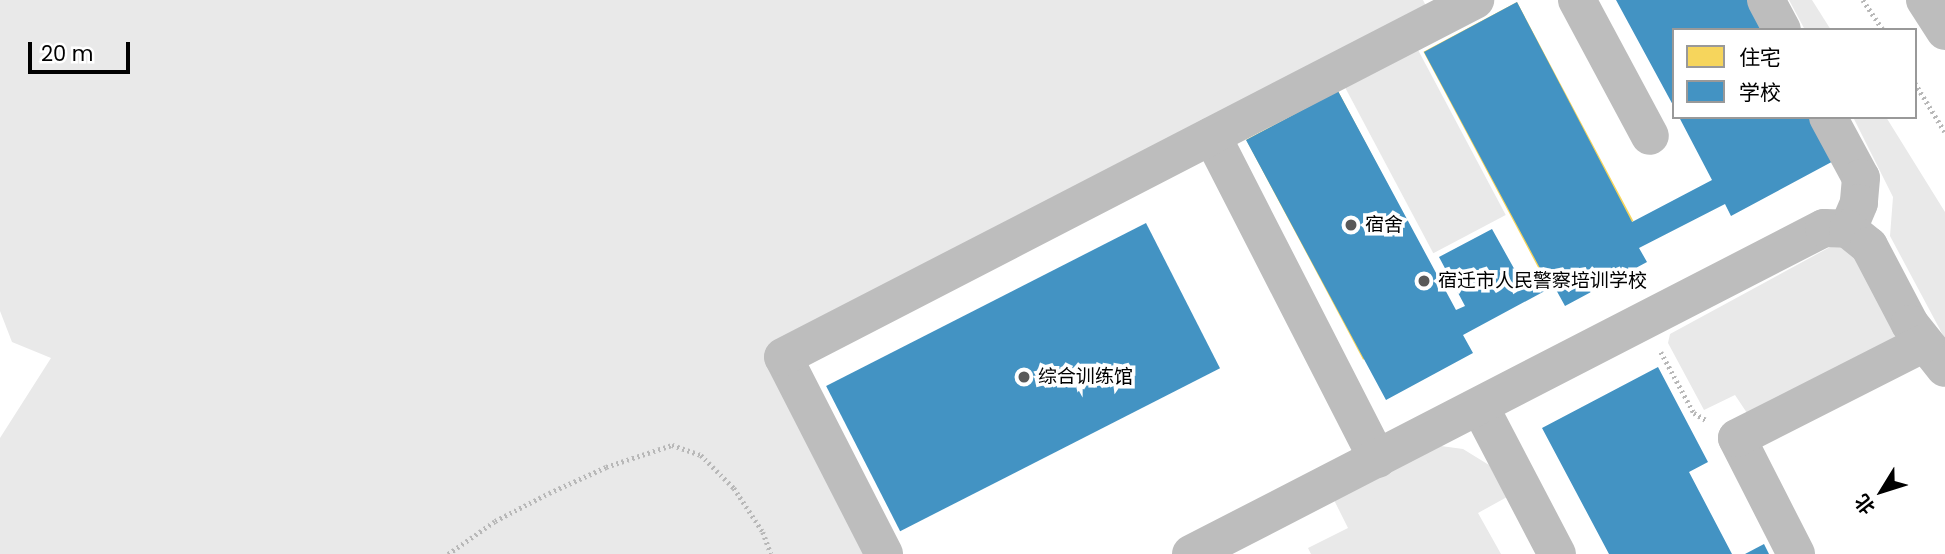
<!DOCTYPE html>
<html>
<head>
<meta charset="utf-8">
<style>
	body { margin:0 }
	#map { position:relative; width:1945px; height:554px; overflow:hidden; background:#fff; font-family:Poppins,"Noto Sans SC",sans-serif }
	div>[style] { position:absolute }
	.green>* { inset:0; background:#e9e9e9; transform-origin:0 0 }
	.homes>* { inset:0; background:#f6d55c; transform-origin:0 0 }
	.schools>* { inset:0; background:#4393c3; transform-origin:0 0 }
	.path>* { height:4.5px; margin-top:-2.25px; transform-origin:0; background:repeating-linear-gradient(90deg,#b8b8b8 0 2px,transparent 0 5.5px) }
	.minor>* { height:38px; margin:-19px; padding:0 19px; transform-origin:19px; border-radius:19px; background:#bdbdbd }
	.major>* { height:38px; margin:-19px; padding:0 19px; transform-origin:19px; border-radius:19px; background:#bdbdbd }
	.dots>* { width:19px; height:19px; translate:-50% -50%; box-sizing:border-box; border:4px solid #fff; border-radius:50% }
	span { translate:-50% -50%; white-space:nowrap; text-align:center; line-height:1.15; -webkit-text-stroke:7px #fff; paint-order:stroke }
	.poi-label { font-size:19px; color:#000 }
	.left { translate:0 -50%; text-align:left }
	.legend { position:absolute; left:1672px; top:28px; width:245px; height:91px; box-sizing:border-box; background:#fff; border:2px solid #999; margin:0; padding:9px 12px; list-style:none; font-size:21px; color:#000 }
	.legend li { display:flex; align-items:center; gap:14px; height:35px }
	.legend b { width:35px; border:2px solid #999 }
	.north { position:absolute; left:1847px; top:456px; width:70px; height:70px; -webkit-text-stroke:5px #fff; paint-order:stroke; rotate:232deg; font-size:19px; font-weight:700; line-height:28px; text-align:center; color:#000 }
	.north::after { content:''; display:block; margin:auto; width:24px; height:32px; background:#000; clip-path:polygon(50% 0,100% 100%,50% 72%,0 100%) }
	.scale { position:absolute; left:28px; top:42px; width:102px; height:32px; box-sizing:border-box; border:4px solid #000; border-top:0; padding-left:9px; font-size:21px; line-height:24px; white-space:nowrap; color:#000; -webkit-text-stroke:5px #fff; paint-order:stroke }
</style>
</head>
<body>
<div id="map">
	<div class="green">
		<div style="clip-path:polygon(0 0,1423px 0,1428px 10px,769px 349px,874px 554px,0 554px,0 438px,51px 358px,12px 342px,0 311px)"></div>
		<div style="clip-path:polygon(1789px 0,1812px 0,1831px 30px,1805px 30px)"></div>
		<div style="left:1417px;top:48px;width:189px;height:82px;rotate:62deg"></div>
		<div style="clip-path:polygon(1853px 117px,1886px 117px,1945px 212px,1945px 339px,1890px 236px,1893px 197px)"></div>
		<div style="clip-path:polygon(1843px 246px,1852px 250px,1900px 339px,1749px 416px,1735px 395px,1704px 410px,1668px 343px,1670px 334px,1830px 247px)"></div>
		<div style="clip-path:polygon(1441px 446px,1463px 449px,1489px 465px,1507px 497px,1478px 513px,1501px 554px,1311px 554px,1308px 548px,1348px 528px,1333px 498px)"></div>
	</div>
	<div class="homes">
		<div style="left:1517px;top:2px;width:248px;height:106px;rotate:62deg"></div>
		<div style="left:1338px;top:91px;width:249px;height:104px;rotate:62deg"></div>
	</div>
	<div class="schools">
		<div style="clip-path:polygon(1616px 0,1755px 0,1771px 30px,1674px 30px,1674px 107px)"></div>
		<div style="clip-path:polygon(1517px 2px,1632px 222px,1712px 180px,1679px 117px,1817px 117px,1839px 158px,1731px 216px,1725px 204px,1639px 248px,1647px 262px,1565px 306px,1554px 286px,1463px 335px,1473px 353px,1386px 400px,1246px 140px,1338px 91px,1456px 310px,1465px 306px,1439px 257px,1492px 229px,1521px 281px,1541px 270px,1424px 52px)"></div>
		<div style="left:1146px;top:223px;width:163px;height:359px;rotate:63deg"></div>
		<div style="clip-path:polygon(1658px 367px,1708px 462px,1689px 472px,1732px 554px,1609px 554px,1542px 428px)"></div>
		<div style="clip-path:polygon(1764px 544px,1769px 554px,1745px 554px)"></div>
	</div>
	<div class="path">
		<div style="left:1863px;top:0;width:36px;rotate:56deg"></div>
		<div style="left:1915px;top:83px;width:57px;rotate:58.5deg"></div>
		<div style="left:1661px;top:352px;width:69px;rotate:61.6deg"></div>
		<div style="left:1694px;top:413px;width:16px;rotate:30deg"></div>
		<div style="left:448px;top:554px;width:57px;rotate:-35.1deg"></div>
		<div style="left:495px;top:521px;width:61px;rotate:-27.4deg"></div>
		<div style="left:549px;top:493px;width:63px;rotate:-24.5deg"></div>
		<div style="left:606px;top:467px;width:70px;rotate:-18.4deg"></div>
		<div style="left:672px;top:445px;width:31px;rotate:19deg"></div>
		<div style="left:701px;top:455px;width:47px;rotate:45deg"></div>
		<div style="left:734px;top:488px;width:53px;rotate:56.6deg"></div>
		<div style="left:763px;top:532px;width:23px;rotate:70deg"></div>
	</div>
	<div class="minor">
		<div style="left:1577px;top:0;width:154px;rotate:61.8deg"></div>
		<div style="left:1766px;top:0;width:34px;rotate:62deg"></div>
		<div style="left:1828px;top:117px;width:69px;rotate:61.6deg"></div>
		<div style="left:1861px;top:178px;width:25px;rotate:95deg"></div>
		<div style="left:1859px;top:203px;width:28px;rotate:113deg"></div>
		<div style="left:1212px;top:136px;width:363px;rotate:62.9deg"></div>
		<div style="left:1480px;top:407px;width:166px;rotate:62.4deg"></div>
		<div style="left:884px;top:554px;width:221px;rotate:-117.1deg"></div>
		<div style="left:783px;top:357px;width:779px;rotate:-27.29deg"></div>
		<div style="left:1191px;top:554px;width:712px;rotate:-27.25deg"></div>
		<div style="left:1824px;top:228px;width:24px;rotate:2deg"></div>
		<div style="left:1848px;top:229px;width:27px;rotate:39deg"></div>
		<div style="left:1869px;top:246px;width:88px;rotate:62.3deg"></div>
		<div style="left:1910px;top:324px;width:56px;rotate:51.5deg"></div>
		<div style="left:1796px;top:554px;width:130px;rotate:-117deg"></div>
		<div style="left:1737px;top:438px;width:210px;rotate:-26.9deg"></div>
	</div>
	<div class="major">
		<div style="left:1925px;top:0;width:37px;rotate:57deg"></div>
	</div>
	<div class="dots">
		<div style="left:1351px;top:225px;background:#595959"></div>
		<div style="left:1424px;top:281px;background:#595959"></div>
		<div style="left:1024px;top:377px;background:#595959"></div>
	</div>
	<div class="poi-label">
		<span class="left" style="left:1365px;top:225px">宿舍</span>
		<span class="left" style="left:1438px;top:281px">宿迁市人民警察培训学校</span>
		<span class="left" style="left:1038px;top:377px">综合训练馆</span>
	</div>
	<ul class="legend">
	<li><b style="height:19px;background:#f6d55c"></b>住宅</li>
	<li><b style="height:19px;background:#4393c3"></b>学校</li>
	</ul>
	<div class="north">北</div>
	<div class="scale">20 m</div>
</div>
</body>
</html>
